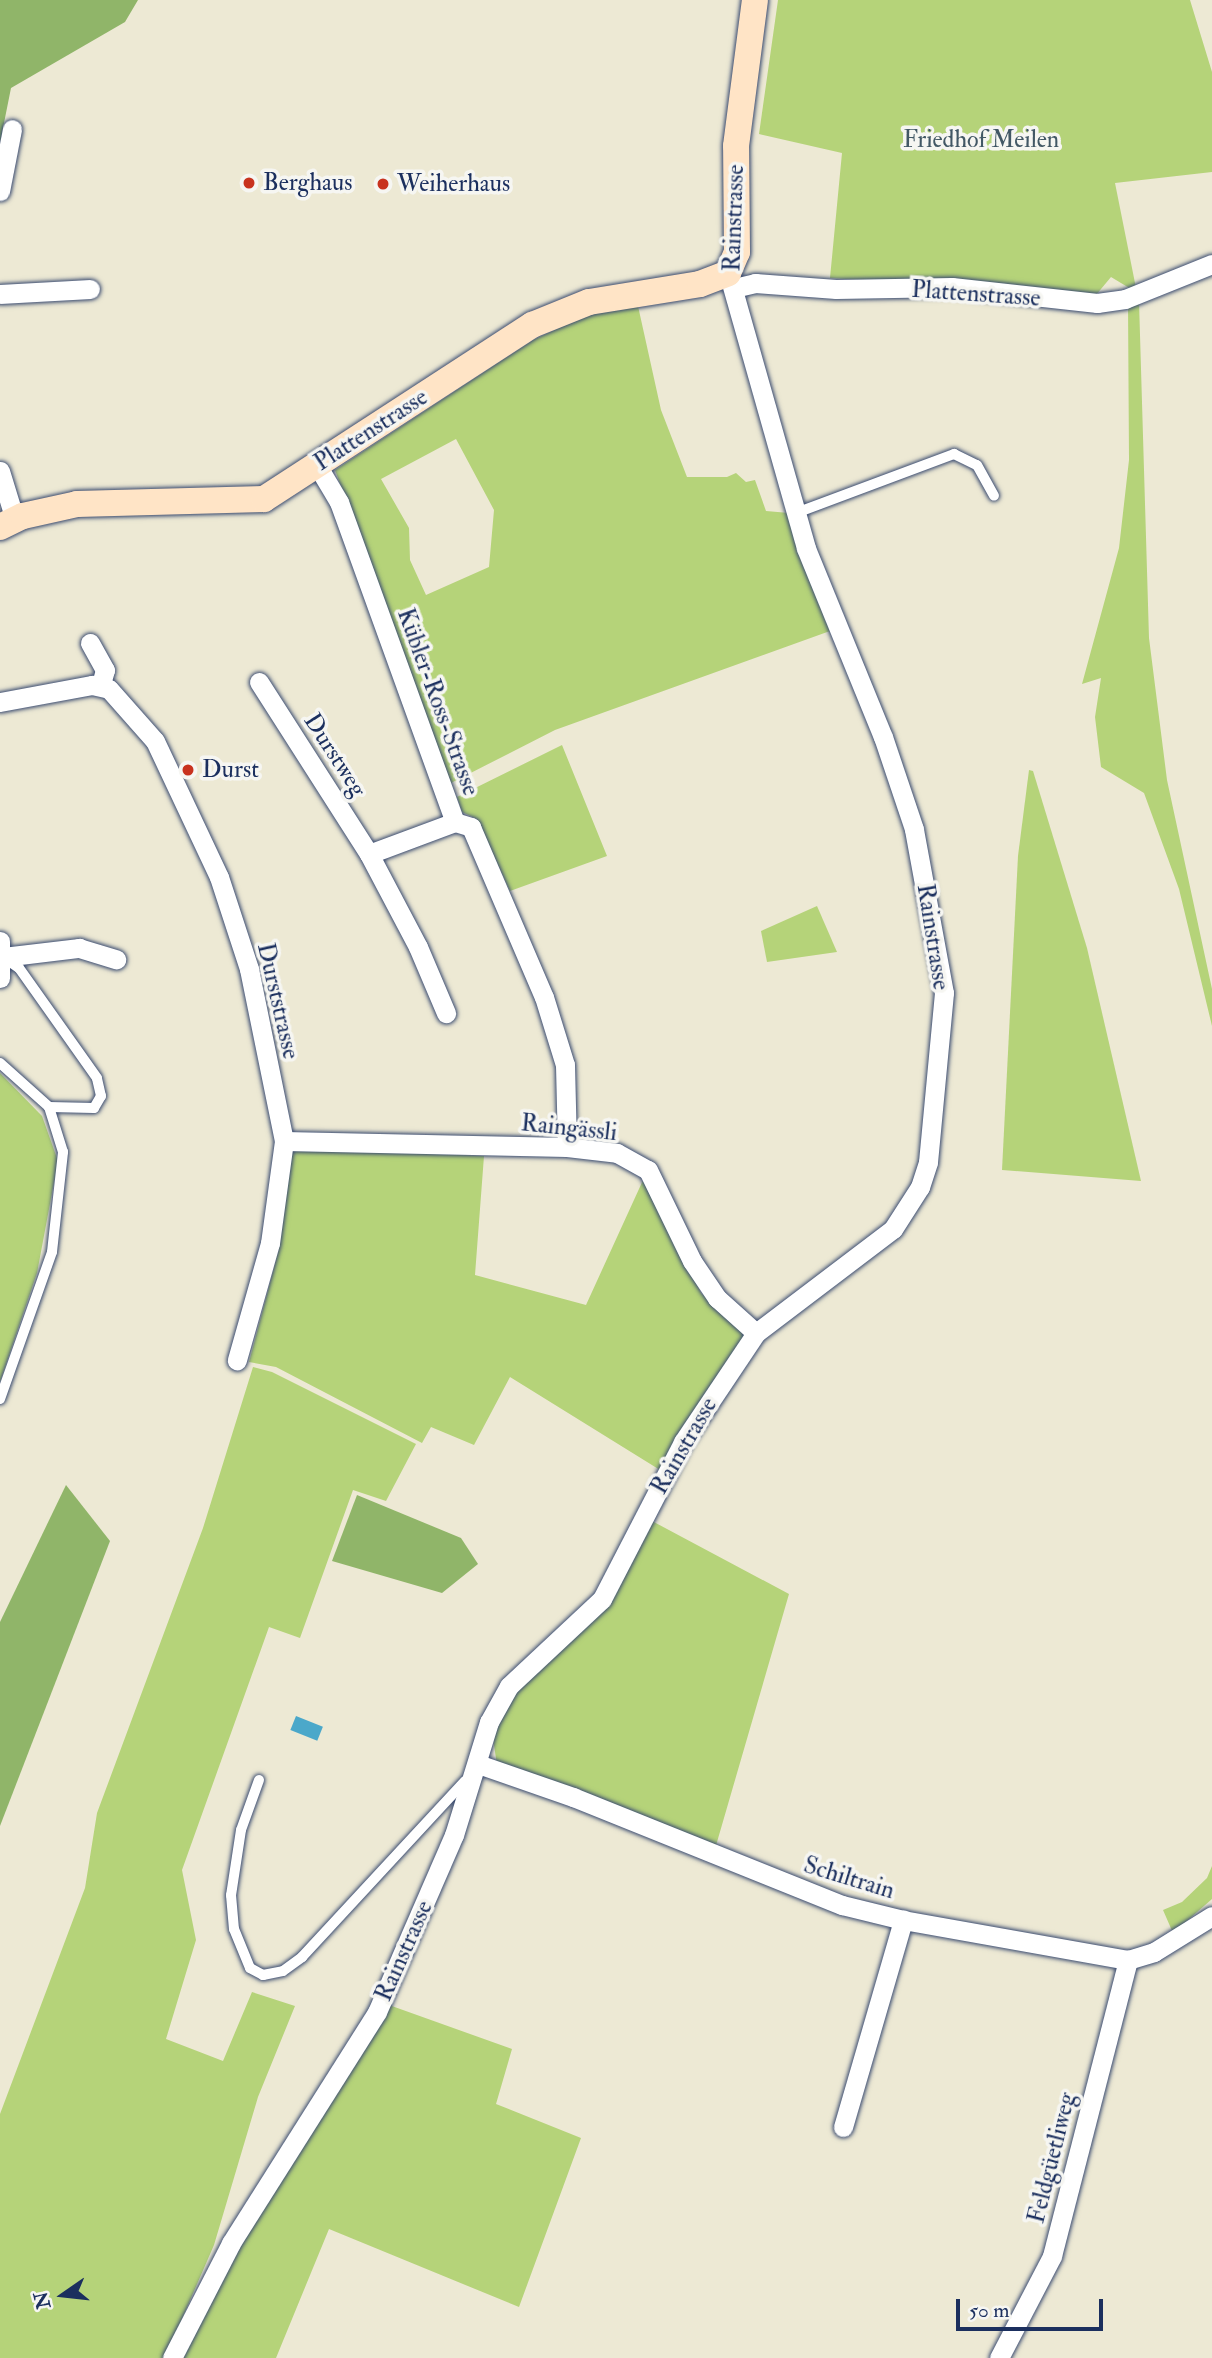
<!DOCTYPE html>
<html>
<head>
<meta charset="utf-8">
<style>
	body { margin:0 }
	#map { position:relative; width:1212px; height:2358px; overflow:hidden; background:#ede9d4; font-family:"IM FELL Double Pica",serif }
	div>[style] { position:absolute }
	.green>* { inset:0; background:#b5d379 }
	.forest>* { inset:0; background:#90b569 }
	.water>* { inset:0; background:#4ba8ca; transform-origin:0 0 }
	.roads { filter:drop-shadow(0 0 2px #3a4b70) drop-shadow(0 0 2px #3a4b70) }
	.lane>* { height:10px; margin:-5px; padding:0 5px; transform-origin:5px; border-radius:5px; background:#fff }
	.street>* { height:19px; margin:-9.5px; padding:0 9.5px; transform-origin:9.5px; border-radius:9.5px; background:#fff }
	.secondary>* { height:26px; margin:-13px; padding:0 13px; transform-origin:13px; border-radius:13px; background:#ffe4c6 }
	.dots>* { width:19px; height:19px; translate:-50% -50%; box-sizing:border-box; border:4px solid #f6f6f2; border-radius:50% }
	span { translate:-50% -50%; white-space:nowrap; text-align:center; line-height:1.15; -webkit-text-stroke:7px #f6f6f2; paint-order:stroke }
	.park-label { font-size:24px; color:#425865 }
	.poi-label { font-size:24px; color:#1b2f5e }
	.left { translate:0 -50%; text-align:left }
	.street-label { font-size:24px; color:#1b2f5e }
	.north { position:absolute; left:28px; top:2260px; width:70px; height:70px; -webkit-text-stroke:5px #f6f6f2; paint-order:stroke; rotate:256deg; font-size:19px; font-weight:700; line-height:28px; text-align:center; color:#1b2f5e }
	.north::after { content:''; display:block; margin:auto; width:24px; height:32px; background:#1b2f5e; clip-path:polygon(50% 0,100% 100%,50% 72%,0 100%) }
	.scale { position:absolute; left:956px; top:2299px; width:147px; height:32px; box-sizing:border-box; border:4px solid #1b2f5e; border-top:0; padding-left:9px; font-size:21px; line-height:24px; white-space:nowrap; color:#1b2f5e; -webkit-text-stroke:5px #f6f6f2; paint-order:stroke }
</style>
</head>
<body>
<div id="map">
	<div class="green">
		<div style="clip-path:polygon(778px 0,1190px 0,1212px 72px,1212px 172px,1115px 183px,1136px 288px,1131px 289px,1111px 277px,1096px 295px,830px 278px,842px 153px,759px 134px)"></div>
		<div style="clip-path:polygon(1139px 301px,1149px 638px,1167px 780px,1212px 989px,1212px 1026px,1179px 889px,1144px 793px,1101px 767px,1095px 717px,1101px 678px,1082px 684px,1119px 548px,1129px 460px,1128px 305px)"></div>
		<div style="clip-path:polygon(evenodd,638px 306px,661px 410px,687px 477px,727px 477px,736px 473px,746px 482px,755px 480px,766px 511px,789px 513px,830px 631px,555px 730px,451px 783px,335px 470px,533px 340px,589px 314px,638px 306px,456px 439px,494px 510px,489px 567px,426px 595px,410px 560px,409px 528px,381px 479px,456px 439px)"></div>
		<div style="clip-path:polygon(562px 745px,607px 856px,510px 891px,477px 819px,462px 812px,457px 797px)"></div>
		<div style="clip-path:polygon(1029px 770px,1033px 771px,1087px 948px,1141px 1181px,1002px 1170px,1018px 856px)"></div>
		<div style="clip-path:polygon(817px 906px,837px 952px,767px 962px,761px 931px)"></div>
		<div style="clip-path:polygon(0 1073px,42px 1116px,58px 1161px,37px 1273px,0 1382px)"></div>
		<div style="clip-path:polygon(290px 1148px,484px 1156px,475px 1275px,586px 1305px,644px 1178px,701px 1293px,746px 1334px,660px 1470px,510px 1377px,474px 1445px,431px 1427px,422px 1443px,276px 1367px,249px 1362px,279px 1249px)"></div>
		<div style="clip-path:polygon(253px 1367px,272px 1372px,416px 1444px,386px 1501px,353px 1490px,300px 1638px,269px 1627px,182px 1870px,196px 1940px,166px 2039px,223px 2061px,252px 1992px,295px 2006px,258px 2097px,214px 2245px,165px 2358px,0 2358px,0 2114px,85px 1888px,97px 1813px,203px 1528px)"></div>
		<div style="clip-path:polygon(652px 1521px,789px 1594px,715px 1849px,497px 1765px,492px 1732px,516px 1689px,611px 1601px)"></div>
		<div style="clip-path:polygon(1212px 1866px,1212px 1899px,1173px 1933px,1163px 1910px,1182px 1902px,1207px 1878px)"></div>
		<div style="clip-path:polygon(389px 2005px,512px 2049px,496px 2104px,581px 2138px,519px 2307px,329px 2229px,276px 2358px,179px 2358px,274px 2187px)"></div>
	</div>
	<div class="forest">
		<div style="clip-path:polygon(0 0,138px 0,125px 22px,11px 88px,0 143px)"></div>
		<div style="clip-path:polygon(66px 1485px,110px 1541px,0 1826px,0 1622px)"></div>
		<div style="clip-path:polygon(357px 1495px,461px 1538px,478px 1564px,442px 1593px,332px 1561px)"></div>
	</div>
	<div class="water">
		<div style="left:296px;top:1716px;width:29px;height:15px;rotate:22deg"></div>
	</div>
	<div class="roads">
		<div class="lane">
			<div style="left:796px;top:513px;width:169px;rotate:-20.5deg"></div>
			<div style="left:954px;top:454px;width:25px;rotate:26deg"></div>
			<div style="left:977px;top:465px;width:35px;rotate:61deg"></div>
			<div style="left:0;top:1063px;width:66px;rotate:41.9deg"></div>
			<div style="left:49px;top:1107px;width:45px;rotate:1.3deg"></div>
			<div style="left:94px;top:1108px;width:14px;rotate:-60deg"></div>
			<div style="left:101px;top:1096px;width:18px;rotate:-103deg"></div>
			<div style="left:97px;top:1078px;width:135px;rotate:-125.3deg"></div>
			<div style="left:19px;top:968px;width:14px;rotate:-146deg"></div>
			<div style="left:0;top:1399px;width:156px;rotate:-70.5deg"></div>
			<div style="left:52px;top:1252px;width:101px;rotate:-83.7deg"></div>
			<div style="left:63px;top:1152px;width:47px;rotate:-107.3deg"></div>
			<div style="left:259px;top:1780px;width:53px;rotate:109.8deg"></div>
			<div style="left:241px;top:1830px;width:66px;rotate:98.7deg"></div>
			<div style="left:231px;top:1895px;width:34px;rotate:85deg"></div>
			<div style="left:234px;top:1929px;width:42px;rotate:67.7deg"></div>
			<div style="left:250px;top:1968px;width:15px;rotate:28deg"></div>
			<div style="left:263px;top:1975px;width:20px;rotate:-11deg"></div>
			<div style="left:283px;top:1971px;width:24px;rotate:-36deg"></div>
			<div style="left:302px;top:1957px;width:240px;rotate:-47.2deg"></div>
		</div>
		<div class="street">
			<div style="left:0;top:191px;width:63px;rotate:-79deg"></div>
			<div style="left:734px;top:288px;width:22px;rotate:-13deg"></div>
			<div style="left:755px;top:283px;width:81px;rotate:4.2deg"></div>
			<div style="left:836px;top:289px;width:116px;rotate:-1deg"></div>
			<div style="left:952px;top:287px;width:146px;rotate:6.3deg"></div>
			<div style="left:1097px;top:303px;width:28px;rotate:-8deg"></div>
			<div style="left:1125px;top:299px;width:94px;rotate:-21.9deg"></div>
			<div style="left:0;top:294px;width:90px;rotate:-3.2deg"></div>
			<div style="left:317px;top:465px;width:43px;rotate:59.3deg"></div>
			<div style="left:339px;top:502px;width:340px;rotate:70.1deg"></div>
			<div style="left:455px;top:822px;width:17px;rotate:17deg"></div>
			<div style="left:471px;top:827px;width:185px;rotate:66.8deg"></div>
			<div style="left:544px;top:997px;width:71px;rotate:72.8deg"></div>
			<div style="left:565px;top:1065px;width:82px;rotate:88.6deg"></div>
			<div style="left:0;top:471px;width:51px;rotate:73deg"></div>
			<div style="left:90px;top:643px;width:31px;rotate:61deg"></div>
			<div style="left:105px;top:670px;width:15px;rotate:106deg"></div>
			<div style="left:259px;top:682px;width:204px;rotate:57.4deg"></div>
			<div style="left:369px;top:854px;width:105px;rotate:62.2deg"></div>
			<div style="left:418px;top:947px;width:72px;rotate:67deg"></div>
			<div style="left:0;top:702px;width:94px;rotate:-10.5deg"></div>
			<div style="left:92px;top:685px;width:17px;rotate:13deg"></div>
			<div style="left:109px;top:689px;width:69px;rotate:48.5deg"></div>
			<div style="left:155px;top:741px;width:150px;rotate:64.8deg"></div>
			<div style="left:219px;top:877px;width:97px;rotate:71.9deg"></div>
			<div style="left:249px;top:969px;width:176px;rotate:78.5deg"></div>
			<div style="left:284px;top:1141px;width:103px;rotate:97.8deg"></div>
			<div style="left:270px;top:1243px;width:122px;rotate:105.8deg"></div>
			<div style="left:369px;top:854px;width:92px;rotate:-20.4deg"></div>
			<div style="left:0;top:941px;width:37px;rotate:90deg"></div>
			<div style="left:3px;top:957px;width:77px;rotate:-6.8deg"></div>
			<div style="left:79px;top:948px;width:39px;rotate:17deg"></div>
			<div style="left:284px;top:1141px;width:283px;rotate:1.2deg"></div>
			<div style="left:567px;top:1147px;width:50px;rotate:6.8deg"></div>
			<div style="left:617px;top:1153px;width:35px;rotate:29deg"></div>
			<div style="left:648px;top:1170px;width:101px;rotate:64.2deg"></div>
			<div style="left:692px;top:1261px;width:45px;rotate:56deg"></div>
			<div style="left:717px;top:1298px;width:52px;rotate:41.9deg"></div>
			<div style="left:478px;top:1764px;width:101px;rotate:19.2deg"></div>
			<div style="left:573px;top:1797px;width:290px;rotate:21.9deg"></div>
			<div style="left:842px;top:1905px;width:63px;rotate:13.8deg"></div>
			<div style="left:903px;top:1920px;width:229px;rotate:10.1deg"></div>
			<div style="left:1128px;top:1960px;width:27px;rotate:-17deg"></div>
			<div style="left:1154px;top:1952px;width:68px;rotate:-31.8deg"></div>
			<div style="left:843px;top:2127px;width:216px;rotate:-73.8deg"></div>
			<div style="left:172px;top:2358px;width:129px;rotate:-62.8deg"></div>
			<div style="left:231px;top:2243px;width:273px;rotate:-57.7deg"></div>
			<div style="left:377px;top:2012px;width:193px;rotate:-66.5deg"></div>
			<div style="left:454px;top:1835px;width:118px;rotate:-72.8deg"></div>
			<div style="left:489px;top:1722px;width:41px;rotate:-60.9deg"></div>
			<div style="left:509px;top:1686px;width:127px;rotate:-43.1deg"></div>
			<div style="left:602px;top:1599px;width:177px;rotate:-62.7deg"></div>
			<div style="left:683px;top:1442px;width:131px;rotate:-56.2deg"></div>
			<div style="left:756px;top:1333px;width:172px;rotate:-37.2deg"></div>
			<div style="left:893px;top:1229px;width:50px;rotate:-57.3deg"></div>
			<div style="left:920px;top:1187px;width:26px;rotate:-72deg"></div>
			<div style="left:928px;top:1162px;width:170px;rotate:-84.6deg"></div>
			<div style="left:944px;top:993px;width:167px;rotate:-100.4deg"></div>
			<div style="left:914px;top:829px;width:97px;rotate:-108.6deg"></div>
			<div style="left:883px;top:737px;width:204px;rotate:-112.2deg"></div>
			<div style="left:806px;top:548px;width:286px;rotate:-105.8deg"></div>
			<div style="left:999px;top:2358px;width:115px;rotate:-62.5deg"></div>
			<div style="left:1052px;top:2256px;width:306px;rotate:-75.6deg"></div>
		</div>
		<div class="secondary">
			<div style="left:0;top:527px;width:25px;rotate:-26deg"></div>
			<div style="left:23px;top:516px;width:55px;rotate:-12.5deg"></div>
			<div style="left:77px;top:504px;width:187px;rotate:-1.5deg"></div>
			<div style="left:264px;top:499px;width:320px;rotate:-33deg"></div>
			<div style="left:532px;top:325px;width:61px;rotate:-22deg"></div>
			<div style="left:589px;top:302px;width:112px;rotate:-9.2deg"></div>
			<div style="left:700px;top:284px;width:30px;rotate:-21deg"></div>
			<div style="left:728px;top:273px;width:23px;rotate:-67deg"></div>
			<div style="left:737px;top:252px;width:106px;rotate:-90.5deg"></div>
			<div style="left:736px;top:146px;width:147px;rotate:-82.6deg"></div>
		</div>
	</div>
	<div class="dots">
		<div style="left:249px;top:183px;background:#c8321e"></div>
		<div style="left:383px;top:184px;background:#c8321e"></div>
		<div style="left:188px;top:770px;background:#c8321e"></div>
	</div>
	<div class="park-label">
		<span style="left:981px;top:140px">Friedhof Meilen</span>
	</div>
	<div class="poi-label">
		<span class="left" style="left:263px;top:183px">Berghaus</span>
		<span class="left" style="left:397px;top:184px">Weiherhaus</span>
		<span class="left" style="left:202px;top:770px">Durst</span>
	</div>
	<div class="street-label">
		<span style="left:734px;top:218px;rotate:-88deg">Rainstrasse</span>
		<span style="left:976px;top:294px;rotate:4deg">Plattenstrasse</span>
		<span style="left:371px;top:430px;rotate:-33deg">Plattenstrasse</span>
		<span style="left:438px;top:702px;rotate:70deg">Kübler-Ross-Strasse</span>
		<span style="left:335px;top:755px;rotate:57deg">Durstweg</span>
		<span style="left:933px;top:937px;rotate:81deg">Rainstrasse</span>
		<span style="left:278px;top:1001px;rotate:77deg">Durststrasse</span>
		<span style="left:569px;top:1128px;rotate:6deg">Raingässli</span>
		<span style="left:684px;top:1446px;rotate:-60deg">Rainstrasse</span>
		<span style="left:849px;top:1878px;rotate:17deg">Schiltrain</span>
		<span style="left:404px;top:1951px;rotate:-66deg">Rainstrasse</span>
		<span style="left:1052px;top:2158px;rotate:-76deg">Feldgüetliweg</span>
	</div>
	<div class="north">N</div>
	<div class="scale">50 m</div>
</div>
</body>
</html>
